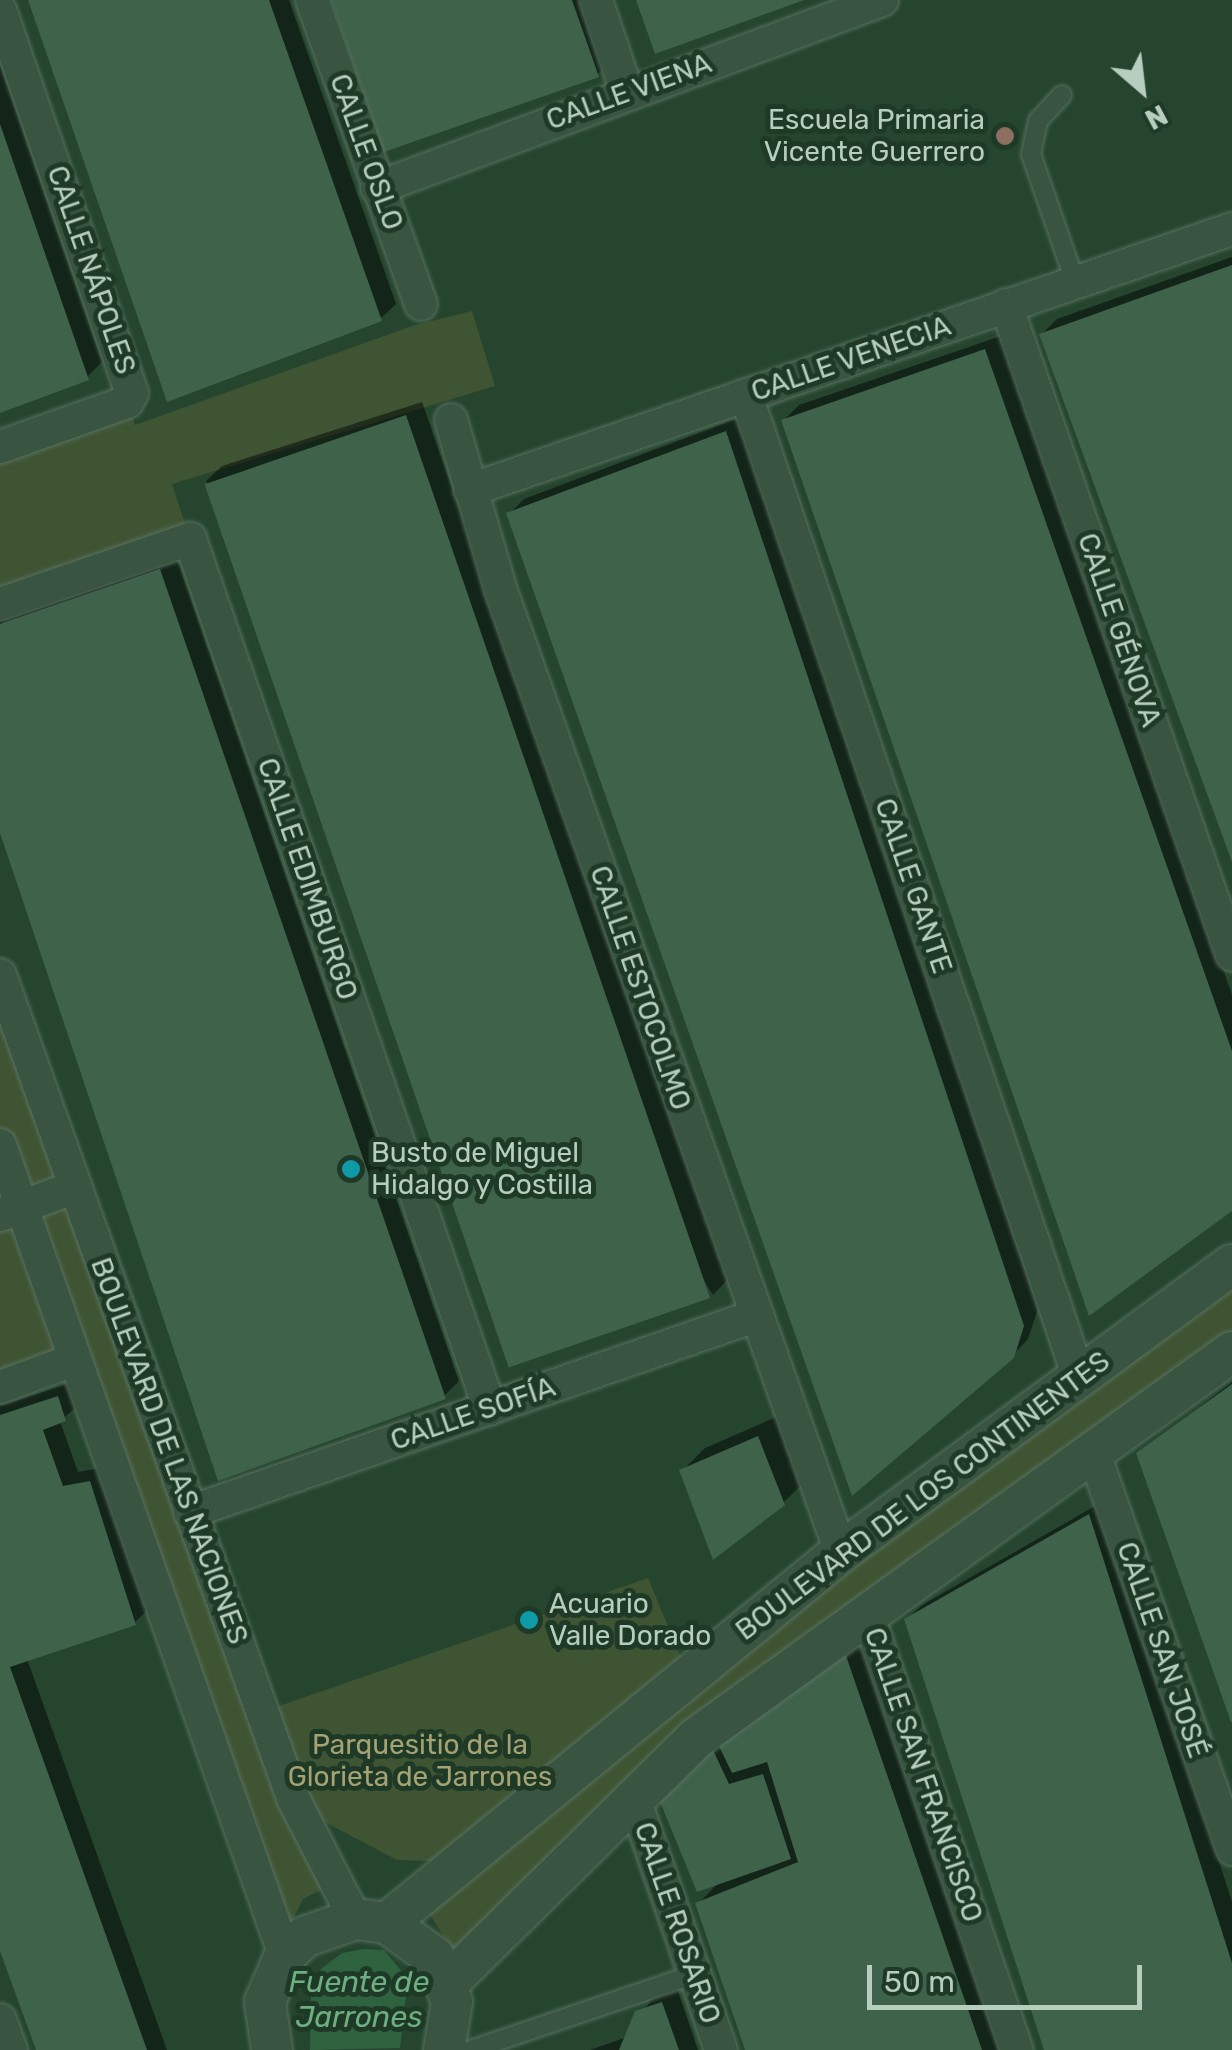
<!DOCTYPE html>
<html>
<head>
<meta charset="utf-8">
<style>
	body { margin:0 }
	#map { position:relative; width:1232px; height:2050px; overflow:hidden; background:#25452e; font-family:Rubik,sans-serif }
	div>[style] { position:absolute }
	.green>* { inset:0; background:#3f5432 }
	.water>* { inset:0; background:#2f623f }
	.shadow>* { inset:0; background:#0007 }
	.building>* { inset:0; background:#3f624a; transform-origin:0 0 }
	.roads { filter:drop-shadow(0 0 2px #587160) drop-shadow(0 0 2px #587160) }
	.service>* { height:18px; margin:-9px; padding:0 9px; transform-origin:9px; border-radius:9px; background:#3a5442 }
	.minor>* { height:32px; margin:-16px; padding:0 16px; transform-origin:16px; border-radius:16px; background:#3a5442 }
	.tertiary>* { height:40px; margin:-20px; padding:0 20px; transform-origin:20px; border-radius:20px; background:#3a5442 }
	.dots>* { width:28px; height:28px; translate:-50% -50%; box-sizing:border-box; border:5px solid #1e3a27; border-radius:50% }
	span { translate:-50% -50%; white-space:nowrap; text-align:center; line-height:1.15; -webkit-text-stroke:10px #1e3a27; paint-order:stroke }
	.street-label { font-size:28px; color:#b7cebf }
	.poi-label { font-size:28px; color:#b7cebf }
	.right { translate:-100% -50%; text-align:right }
	.left { translate:0 -50%; text-align:left }
	.park-label { font-size:28px; color:#a5a274 }
	.water-label { font-size:30px; color:#6eaf81; font-style:italic }
	.north { position:absolute; left:1092px; top:40px; width:100px; height:100px; -webkit-text-stroke:8px #1e3a27; paint-order:stroke; rotate:152deg; font-size:28px; font-weight:700; line-height:40px; text-align:center; color:#b7cebf }
	.north::after { content:''; display:block; margin:auto; width:35px; height:45px; background:#b7cebf; clip-path:polygon(50% 0,100% 100%,50% 72%,0 100%) }
	.scale { position:absolute; left:867px; top:1965px; width:275px; height:45px; box-sizing:border-box; border:5px solid #b7cebf; border-top:0; padding-left:12px; font-size:30px; line-height:35px; white-space:nowrap; color:#b7cebf; -webkit-text-stroke:8px #1e3a27; paint-order:stroke }
</style>
</head>
<body>
<div id="map">
	<div class="green">
		<div style="clip-path:polygon(472px 311px,495px 386px,172px 484px,190px 539px,0 604px,0 447px,127px 402px,135px 425px,412px 326px)"></div>
		<div style="clip-path:polygon(0 975px,262px 1712px,648px 1578px,688px 1674px,1232px 1265px,1232px 1352px,867px 1613px,449px 1969px,445px 1939px,429px 1913px,454px 1862px,397px 1860px,323px 1821px,335px 1883px,303px 1899px,284px 1937px,73px 1361px,0 1383px,0 1215px,20px 1206px,0 1145px)"></div>
	</div>
	<div class="water">
		<div style="clip-path:polygon(363px 1949px,384px 1950px,408px 1979px,400px 2048px,310px 2050px,311px 1993px,321px 1969px,342px 1953px)"></div>
	</div>
	<div class="shadow">
		<div style="clip-path:polygon(30px 0,289px 0,396px 304px,380px 319px)"></div>
		<div style="clip-path:polygon(334px 0,592px 0,613px 59px,598px 74px)"></div>
		<div style="clip-path:polygon(0 65px,102px 362px,87px 377px,0 410px)"></div>
		<div style="clip-path:polygon(1232px 257px,1232px 856px,1042px 334px,1057px 319px)"></div>
		<div style="clip-path:polygon(1001px 336px,1232px 995px,1232px 1208px,784px 420px,799px 405px)"></div>
		<div style="clip-path:polygon(422px 402px,728px 1279px,713px 1295px,206px 481px,222px 466px)"></div>
		<div style="clip-path:polygon(741px 417px,1038px 1309px,1028px 1339px,1012px 1356px,509px 514px,524px 499px)"></div>
		<div style="clip-path:polygon(176px 556px,459px 1381px,444px 1396px,0 825px,0 616px)"></div>
		<div style="clip-path:polygon(73px 1382px,80px 1404px,60px 1421px,78px 1472px,105px 1467px,150px 1608px,134px 1623px,27px 1659px,167px 2050px,39px 2050px,0 1944px,0 1406px)"></div>
		<div style="clip-path:polygon(1232px 1382px,1232px 1716px,1139px 1454px)"></div>
		<div style="clip-path:polygon(781px 1415px,806px 1480px,783px 1503px,682px 1471px,705px 1448px)"></div>
		<div style="clip-path:polygon(1104px 1501px,1232px 1902px,1232px 2050px,1047px 2050px,906px 1620px,922px 1605px)"></div>
		<div style="clip-path:polygon(860px 1637px,1001px 2050px,748px 2050px,698px 1904px,720px 1881px,657px 1787px)"></div>
		<div style="clip-path:polygon(677px 1988px,698px 2050px,590px 2050px,627px 2037px,653px 1997px)"></div>
	</div>
	<div class="building">
		<div style="clip-path:polygon(28px 0,269px 0,382px 321px,167px 402px)"></div>
		<div style="clip-path:polygon(331px 0,572px 0,599px 77px,384px 152px)"></div>
		<div style="clip-path:polygon(636px 0,804px 0,655px 54px)"></div>
		<div style="clip-path:polygon(0 124px,89px 380px,0 413px)"></div>
		<div style="clip-path:polygon(1232px 265px,1232px 862px,1039px 334px)"></div>
		<div style="clip-path:polygon(985px 349px,1232px 1051px,1232px 1211px,1089px 1316px,781px 420px)"></div>
		<div style="left:406px;top:415px;width:934px;height:213px;rotate:71deg"></div>
		<div style="clip-path:polygon(726px 431px,1024px 1326px,1014px 1358px,852px 1496px,506px 513px)"></div>
		<div style="clip-path:polygon(160px 569px,446px 1399px,218px 1481px,0 833px,0 624px)"></div>
		<div style="clip-path:polygon(1232px 1384px,1232px 1722px,1231px 1722px,1136px 1453px)"></div>
		<div style="clip-path:polygon(58px 1396px,66px 1421px,43px 1430px,63px 1486px,90px 1481px,136px 1625px,10px 1667px,147px 2050px,36px 2050px,0 1951px,0 1415px)"></div>
		<div style="clip-path:polygon(758px 1436px,785px 1505px,713px 1560px,679px 1470px)"></div>
		<div style="clip-path:polygon(1089px 1514px,1232px 1963px,1232px 2050px,1044px 2050px,904px 1619px)"></div>
		<div style="clip-path:polygon(844px 1650px,982px 2050px,745px 2050px,695px 1903px,798px 1862px,767px 1762px,732px 1773px,718px 1744px)"></div>
		<div style="clip-path:polygon(713px 1750px,729px 1784px,763px 1774px,791px 1859px,697px 1892px,654px 1787px)"></div>
		<div style="clip-path:polygon(662px 2002px,679px 2050px,619px 2050px,635px 2011px)"></div>
	</div>
	<div class="roads">
		<div class="service">
			<div style="left:1062px;top:95px;width:35px;rotate:133deg"></div>
			<div style="left:1038px;top:121px;width:34px;rotate:102deg"></div>
			<div style="left:1031px;top:154px;width:135px;rotate:71deg"></div>
			<div style="left:471px;top:2050px;width:237px;rotate:-18.7deg"></div>
		</div>
		<div class="minor">
			<div style="left:312px;top:0;width:323px;rotate:70.3deg"></div>
			<div style="left:596px;top:0;width:97px;rotate:71.4deg"></div>
			<div style="left:0;top:10px;width:405px;rotate:71deg"></div>
			<div style="left:132px;top:393px;width:10px;rotate:119deg"></div>
			<div style="left:127px;top:402px;width:135px;rotate:160.5deg"></div>
			<div style="left:377px;top:188px;width:539px;rotate:-20.42deg"></div>
			<div style="left:1006px;top:305px;width:688px;rotate:70.83deg"></div>
			<div style="left:746px;top:395px;width:1037px;rotate:71.27deg"></div>
			<div style="left:451px;top:420px;width:175px;rotate:73.7deg"></div>
			<div style="left:500px;top:588px;width:1023px;rotate:70.52deg"></div>
			<div style="left:470px;top:490px;width:805px;rotate:-18.91deg"></div>
			<div style="left:0;top:604px;width:201px;rotate:-18.9deg"></div>
			<div style="left:190px;top:539px;width:920px;rotate:70.97deg"></div>
			<div style="left:0;top:975px;width:874px;rotate:70.4deg"></div>
			<div style="left:293px;top:1798px;width:136px;rotate:62.9deg"></div>
			<div style="left:0;top:1145px;width:859px;rotate:70.62deg"></div>
			<div style="left:0;top:1215px;width:80px;rotate:-20.5deg"></div>
			<div style="left:0;top:1387px;width:78px;rotate:-20.3deg"></div>
			<div style="left:1093px;top:1451px;width:422px;rotate:70.7deg"></div>
			<div style="left:190px;top:1512px;width:598px;rotate:-19.13deg"></div>
			<div style="left:867px;top:1613px;width:462px;rotate:71.1deg"></div>
			<div style="left:633px;top:1796px;width:269px;rotate:70.9deg"></div>
			<div style="left:0;top:2020px;width:32px;rotate:70deg"></div>
		</div>
		<div class="tertiary">
			<div style="left:387px;top:1923px;width:586px;rotate:-39.26deg"></div>
			<div style="left:841px;top:1552px;width:485px;rotate:-36.3deg"></div>
			<div style="left:448px;top:1983px;width:347px;rotate:-44.6deg"></div>
			<div style="left:695px;top:1739px;width:662px;rotate:-35.78deg"></div>
			<div style="left:272px;top:2050px;width:49px;rotate:-98.3deg"></div>
			<div style="left:265px;top:2002px;width:51px;rotate:-66.9deg"></div>
			<div style="left:285px;top:1955px;width:26px;rotate:-43deg"></div>
			<div style="left:304px;top:1937px;width:54px;rotate:-19.4deg"></div>
			<div style="left:355px;top:1919px;width:32px;rotate:7deg"></div>
			<div style="left:387px;top:1923px;width:58px;rotate:35.9deg"></div>
			<div style="left:434px;top:1957px;width:48px;rotate:68.2deg"></div>
			<div style="left:452px;top:2002px;width:49px;rotate:99.5deg"></div>
		</div>
	</div>
	<div class="dots">
		<div style="left:1005px;top:136px;background:#8d6e63"></div>
		<div style="left:351px;top:1169px;background:#0f9aa8"></div>
		<div style="left:529px;top:1620px;background:#0f9aa8"></div>
	</div>
	<div class="street-label">
		<span style="left:629px;top:92px;rotate:-20deg">CALLE VIENA</span>
		<span style="left:366px;top:152px;rotate:70deg">CALLE OSLO</span>
		<span style="left:91px;top:270px;rotate:71deg">CALLE NÁPOLES</span>
		<span style="left:851px;top:359px;rotate:-19deg">CALLE VENECIA</span>
		<span style="left:1119px;top:630px;rotate:71deg">CALLE GÉNOVA</span>
		<span style="left:307px;top:879px;rotate:71deg">CALLE EDIMBURGO</span>
		<span style="left:913px;top:886px;rotate:71deg">CALLE GANTE</span>
		<span style="left:640px;top:988px;rotate:71deg">CALLE ESTOCOLMO</span>
		<span style="left:473px;top:1414px;rotate:-19deg">CALLE SOFÍA</span>
		<span style="left:169px;top:1451px;rotate:70deg">BOULEVARD DE LAS NACIONES</span>
		<span style="left:923px;top:1496px;rotate:-37deg">BOULEVARD DE LOS CONTINENTES</span>
		<span style="left:1162px;top:1650px;rotate:71deg">CALLE SAN JOSÉ</span>
		<span style="left:923px;top:1775px;rotate:71deg">CALLE SAN FRANCISCO</span>
		<span style="left:677px;top:1923px;rotate:71deg">CALLE ROSARIO</span>
	</div>
	<div class="poi-label">
		<span class="right" style="left:985px;top:136px">Escuela Primaria<br>Vicente Guerrero</span>
		<span class="left" style="left:371px;top:1169px">Busto de Miguel<br>Hidalgo y Costilla</span>
		<span class="left" style="left:549px;top:1620px">Acuario<br>Valle Dorado</span>
	</div>
	<div class="park-label">
		<span style="left:420px;top:1761px">Parquesitio de la<br>Glorieta de Jarrones</span>
	</div>
	<div class="water-label">
		<span style="left:359px;top:1999px">Fuente de<br>Jarrones</span>
	</div>
	<div class="north">N</div>
	<div class="scale">50 m</div>
</div>
</body>
</html>
